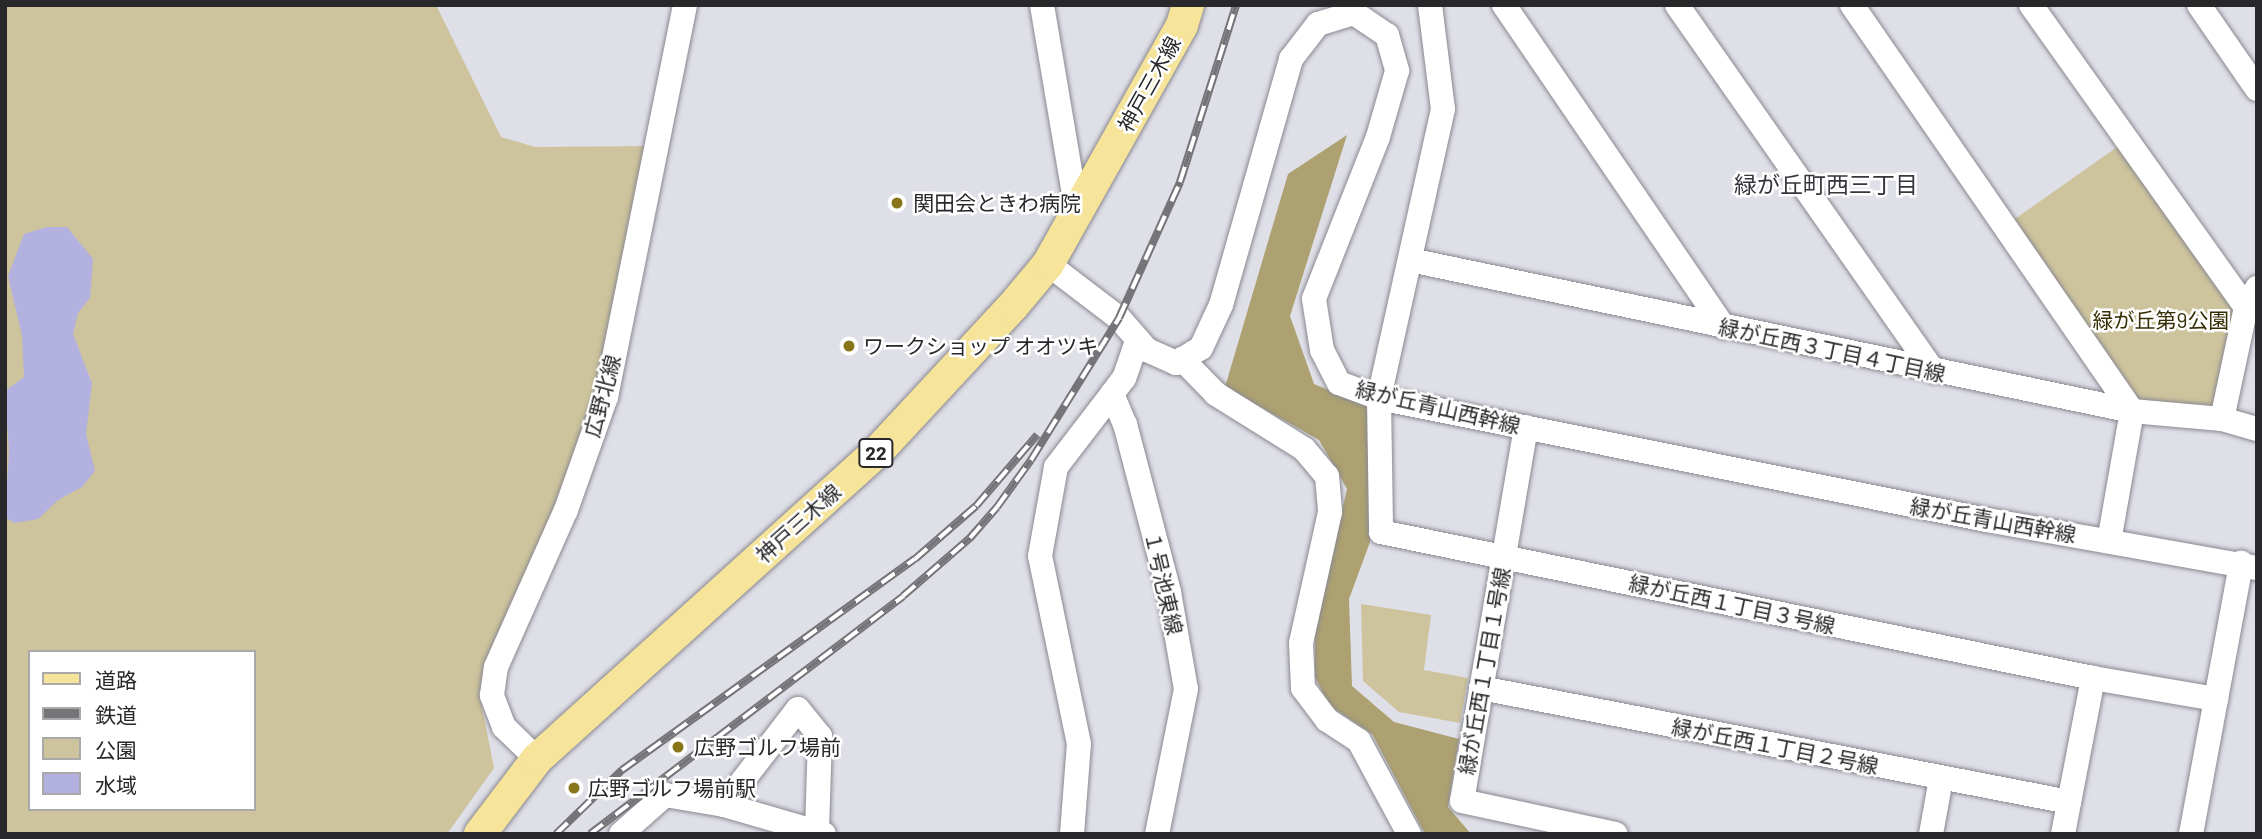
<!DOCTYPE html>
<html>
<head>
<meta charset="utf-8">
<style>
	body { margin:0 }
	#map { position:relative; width:2262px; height:839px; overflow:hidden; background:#dfdfe8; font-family:Barlow,"Noto Sans JP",sans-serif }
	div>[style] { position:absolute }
	.green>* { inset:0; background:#cdc39c }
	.forest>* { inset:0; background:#ada171 }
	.water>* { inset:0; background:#b3b1e0 }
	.roads { filter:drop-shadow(0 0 2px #898891) drop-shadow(0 0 2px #898891) }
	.minor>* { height:24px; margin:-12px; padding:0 12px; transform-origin:12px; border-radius:12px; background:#fff }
	.major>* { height:32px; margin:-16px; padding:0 16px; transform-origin:16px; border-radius:16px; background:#f5e499 }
	.rail>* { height:8px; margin-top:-4px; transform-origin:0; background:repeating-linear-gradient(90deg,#fff 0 16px,#747479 0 32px); box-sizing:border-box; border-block:2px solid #747479 }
	.dots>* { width:19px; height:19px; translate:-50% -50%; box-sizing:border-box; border:4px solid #fff; border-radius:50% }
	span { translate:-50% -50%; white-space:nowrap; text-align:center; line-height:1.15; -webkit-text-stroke:5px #fff; paint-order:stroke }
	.shield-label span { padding:2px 5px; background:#fff; border:2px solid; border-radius:5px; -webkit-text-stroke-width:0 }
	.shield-label { font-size:19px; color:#28282b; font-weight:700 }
	.street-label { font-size:21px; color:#28282b }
	.poi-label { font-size:21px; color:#28282b }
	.left { translate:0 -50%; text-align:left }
	.park-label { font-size:21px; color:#362d03 }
	.neighbourhood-label { font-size:23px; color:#36363d }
	.frame { position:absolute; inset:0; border:7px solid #28282b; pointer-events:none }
	.legend { position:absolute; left:28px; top:650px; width:228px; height:161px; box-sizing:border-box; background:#fff; border:2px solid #a9a9aa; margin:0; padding:9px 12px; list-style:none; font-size:21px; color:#28282b }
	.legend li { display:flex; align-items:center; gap:14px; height:35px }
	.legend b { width:35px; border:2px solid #a9a9aa }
</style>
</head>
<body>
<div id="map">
	<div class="green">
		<div style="clip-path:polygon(evenodd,5px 5px,436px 5px,501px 137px,535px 147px,650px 146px,597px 404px,479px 692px,494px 768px,447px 834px,5px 834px,5px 5px,30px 652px,254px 652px,254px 809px,30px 809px,30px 652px)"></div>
		<div style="clip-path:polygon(2127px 140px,2246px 307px,2222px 419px,2132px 411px,2005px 226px)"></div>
		<div style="clip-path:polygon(1361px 604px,1431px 615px,1424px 670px,1468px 678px,1460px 723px,1399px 712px,1363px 681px)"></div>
	</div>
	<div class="forest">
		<div style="clip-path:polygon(1347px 135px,1290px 316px,1314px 384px,1367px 406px,1370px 542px,1349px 599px,1352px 686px,1394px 722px,1459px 739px,1448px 807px,1471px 834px,1425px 834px,1372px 734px,1329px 705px,1315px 677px,1315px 626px,1347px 489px,1319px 440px,1225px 387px,1288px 174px)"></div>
	</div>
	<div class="water">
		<div style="clip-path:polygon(47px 227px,67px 227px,93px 259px,90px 298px,78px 313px,73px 334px,92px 383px,86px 434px,95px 471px,82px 487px,58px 500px,38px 519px,14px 523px,5px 517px,9px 452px,5px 391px,24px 377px,22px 336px,8px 276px,24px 234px)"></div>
	</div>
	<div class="roads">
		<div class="minor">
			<div style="left:1042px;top:5px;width:211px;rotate:80.4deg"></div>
			<div style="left:1430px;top:5px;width:105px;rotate:82.9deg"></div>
			<div style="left:1443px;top:109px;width:296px;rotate:102.5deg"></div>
			<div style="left:1379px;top:398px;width:134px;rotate:89.1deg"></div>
			<div style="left:1381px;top:532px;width:727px;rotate:11.59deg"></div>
			<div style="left:2093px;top:678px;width:125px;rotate:9.7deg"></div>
			<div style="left:1504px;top:5px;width:390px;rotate:55.7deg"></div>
			<div style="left:1677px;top:5px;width:447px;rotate:55deg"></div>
			<div style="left:1852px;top:5px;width:493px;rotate:55.4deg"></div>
			<div style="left:2132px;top:411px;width:132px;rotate:100deg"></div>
			<div style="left:2031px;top:5px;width:371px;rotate:54.6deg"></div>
			<div style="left:2246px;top:307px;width:12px;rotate:20deg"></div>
			<div style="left:2199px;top:5px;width:102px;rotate:55.4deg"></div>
			<div style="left:1410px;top:260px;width:738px;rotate:11.81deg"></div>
			<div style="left:2132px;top:411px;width:90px;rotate:5.1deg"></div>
			<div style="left:2222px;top:419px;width:36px;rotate:16deg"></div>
			<div style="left:1048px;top:264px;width:89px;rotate:37.3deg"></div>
			<div style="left:1119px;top:318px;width:43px;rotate:48.8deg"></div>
			<div style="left:1147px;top:350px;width:32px;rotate:24deg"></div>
			<div style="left:1176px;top:363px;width:29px;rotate:-31deg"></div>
			<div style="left:1201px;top:348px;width:47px;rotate:-65.1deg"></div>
			<div style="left:1221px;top:305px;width:256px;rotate:-74.1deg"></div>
			<div style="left:1291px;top:59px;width:44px;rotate:-52.4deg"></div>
			<div style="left:1318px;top:24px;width:38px;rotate:-17deg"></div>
			<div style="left:1354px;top:13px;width:40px;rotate:34deg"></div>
			<div style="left:1387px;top:35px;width:37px;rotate:74deg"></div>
			<div style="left:1397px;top:71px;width:69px;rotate:106.1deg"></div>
			<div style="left:1378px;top:137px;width:174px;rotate:111.6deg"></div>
			<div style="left:1314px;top:299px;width:52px;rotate:81.1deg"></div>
			<div style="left:1322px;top:350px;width:37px;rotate:63deg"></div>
			<div style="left:1339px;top:383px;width:43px;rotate:20.6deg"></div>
			<div style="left:1379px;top:398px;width:620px;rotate:11.35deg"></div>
			<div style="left:1987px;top:520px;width:274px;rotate:10.1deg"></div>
			<div style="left:1137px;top:341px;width:39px;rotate:109deg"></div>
			<div style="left:1124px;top:378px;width:20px;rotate:127deg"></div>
			<div style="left:1112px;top:394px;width:33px;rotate:67deg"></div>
			<div style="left:1125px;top:424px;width:174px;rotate:75.3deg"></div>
			<div style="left:1169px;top:592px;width:98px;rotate:80.1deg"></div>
			<div style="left:1186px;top:689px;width:148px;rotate:101.3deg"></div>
			<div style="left:1182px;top:359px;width:49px;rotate:45.8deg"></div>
			<div style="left:1216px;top:394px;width:104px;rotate:32deg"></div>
			<div style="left:1304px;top:449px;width:35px;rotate:50deg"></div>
			<div style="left:1327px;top:476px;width:36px;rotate:85deg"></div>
			<div style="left:1330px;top:512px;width:134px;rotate:102.5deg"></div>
			<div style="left:1301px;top:643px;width:45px;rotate:87.5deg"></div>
			<div style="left:1303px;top:688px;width:40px;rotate:53deg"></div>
			<div style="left:1327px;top:720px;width:38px;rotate:33deg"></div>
			<div style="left:1359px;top:741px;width:106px;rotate:61.7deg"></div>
			<div style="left:2222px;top:419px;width:115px;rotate:-77.9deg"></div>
			<div style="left:2246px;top:307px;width:22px;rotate:-60deg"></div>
			<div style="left:1526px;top:427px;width:379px;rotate:99.7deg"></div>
			<div style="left:1462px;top:801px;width:157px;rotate:12.1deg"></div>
			<div style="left:1481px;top:688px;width:599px;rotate:10.97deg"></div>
			<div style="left:537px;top:759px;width:46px;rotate:-135.9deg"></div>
			<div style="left:504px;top:727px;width:34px;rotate:-111deg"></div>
			<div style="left:492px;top:695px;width:28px;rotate:-82deg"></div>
			<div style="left:496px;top:667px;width:172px;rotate:-66deg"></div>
			<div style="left:566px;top:510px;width:120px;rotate:-70.5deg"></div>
			<div style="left:606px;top:397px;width:400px;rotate:-78.6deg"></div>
			<div style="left:724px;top:805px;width:121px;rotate:-52.4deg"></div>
			<div style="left:798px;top:709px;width:35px;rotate:51deg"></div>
			<div style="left:820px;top:736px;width:94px;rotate:91.8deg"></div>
			<div style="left:621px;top:834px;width:59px;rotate:-41.6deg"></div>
			<div style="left:665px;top:795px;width:60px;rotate:9.6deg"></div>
			<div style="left:724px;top:805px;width:104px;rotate:16.2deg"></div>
			<div style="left:1072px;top:834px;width:90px;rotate:-85.6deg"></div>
			<div style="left:1079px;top:744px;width:192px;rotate:-101.7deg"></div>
			<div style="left:1040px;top:556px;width:90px;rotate:-79.8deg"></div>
			<div style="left:1056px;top:467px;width:92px;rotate:-52.5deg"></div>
			<div style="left:1931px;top:834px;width:56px;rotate:-79.7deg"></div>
			<div style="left:2063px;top:834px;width:159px;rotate:-79.1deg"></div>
			<div style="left:2191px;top:834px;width:276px;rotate:-79.5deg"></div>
		</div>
		<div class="major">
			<div style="left:480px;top:834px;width:94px;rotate:-52.8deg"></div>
			<div style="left:537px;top:759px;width:462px;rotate:-42.1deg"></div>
			<div style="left:880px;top:449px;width:195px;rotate:-47.1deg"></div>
			<div style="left:1013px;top:306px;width:55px;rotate:-50.2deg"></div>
			<div style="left:1048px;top:264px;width:274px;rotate:-60.7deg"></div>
			<div style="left:1182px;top:25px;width:21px;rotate:-73deg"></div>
		</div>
	</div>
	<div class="rail">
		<div style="left:556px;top:834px;width:92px;rotate:-44.1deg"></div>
		<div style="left:622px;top:770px;width:361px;rotate:-35.8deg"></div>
		<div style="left:915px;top:559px;width:81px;rotate:-41deg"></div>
		<div style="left:976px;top:506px;width:94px;rotate:-49.3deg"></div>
		<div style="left:590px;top:834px;width:393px;rotate:-37.2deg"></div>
		<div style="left:903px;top:596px;width:89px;rotate:-40.9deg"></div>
		<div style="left:970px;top:538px;width:41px;rotate:-48.9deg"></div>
		<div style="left:997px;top:507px;width:58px;rotate:-54.1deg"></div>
		<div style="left:1031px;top:460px;width:167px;rotate:-58.2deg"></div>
		<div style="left:1119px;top:318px;width:149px;rotate:-65.8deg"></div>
		<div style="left:1180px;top:182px;width:186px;rotate:-72.4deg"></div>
	</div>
	<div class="dots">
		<div style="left:897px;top:203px;background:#897519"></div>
		<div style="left:849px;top:346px;background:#897519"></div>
		<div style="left:678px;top:747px;background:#897519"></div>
		<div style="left:574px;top:788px;background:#897519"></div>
	</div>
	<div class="shield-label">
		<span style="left:876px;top:453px">22</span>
	</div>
	<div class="street-label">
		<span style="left:1149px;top:84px;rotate:-61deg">神戸三木線</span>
		<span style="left:1832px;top:350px;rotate:12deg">緑が丘西３丁目４丁目線</span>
		<span style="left:602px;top:396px;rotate:-75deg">広野北線</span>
		<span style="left:1438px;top:407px;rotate:13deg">緑が丘青山西幹線</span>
		<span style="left:1993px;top:520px;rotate:10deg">緑が丘青山西幹線</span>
		<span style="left:798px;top:523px;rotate:-42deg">神戸三木線</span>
		<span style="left:1164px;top:583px;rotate:77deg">１号池東線</span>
		<span style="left:1732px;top:604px;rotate:12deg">緑が丘西１丁目３号線</span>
		<span style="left:1484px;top:671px;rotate:-80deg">緑が丘西１丁目１号線</span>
		<span style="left:1775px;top:746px;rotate:11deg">緑が丘西１丁目２号線</span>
	</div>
	<div class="poi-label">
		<span class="left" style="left:913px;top:203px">関田会ときわ病院</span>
		<span class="left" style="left:863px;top:346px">ワークショップ オオツキ</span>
		<span class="left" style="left:694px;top:747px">広野ゴルフ場前</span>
		<span class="left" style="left:588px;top:788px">広野ゴルフ場前駅</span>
	</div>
	<div class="park-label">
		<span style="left:2161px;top:320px">緑が丘第9公園</span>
	</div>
	<div class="neighbourhood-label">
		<span style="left:1826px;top:184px">緑が丘町西三丁目</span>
	</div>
	<div class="frame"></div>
	<ul class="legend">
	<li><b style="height:9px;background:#f5e499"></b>道路</li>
	<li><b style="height:9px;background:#747479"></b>鉄道</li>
	<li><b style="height:19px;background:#cdc39c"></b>公園</li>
	<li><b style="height:19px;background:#b3b1e0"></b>水域</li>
	</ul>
</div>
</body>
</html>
